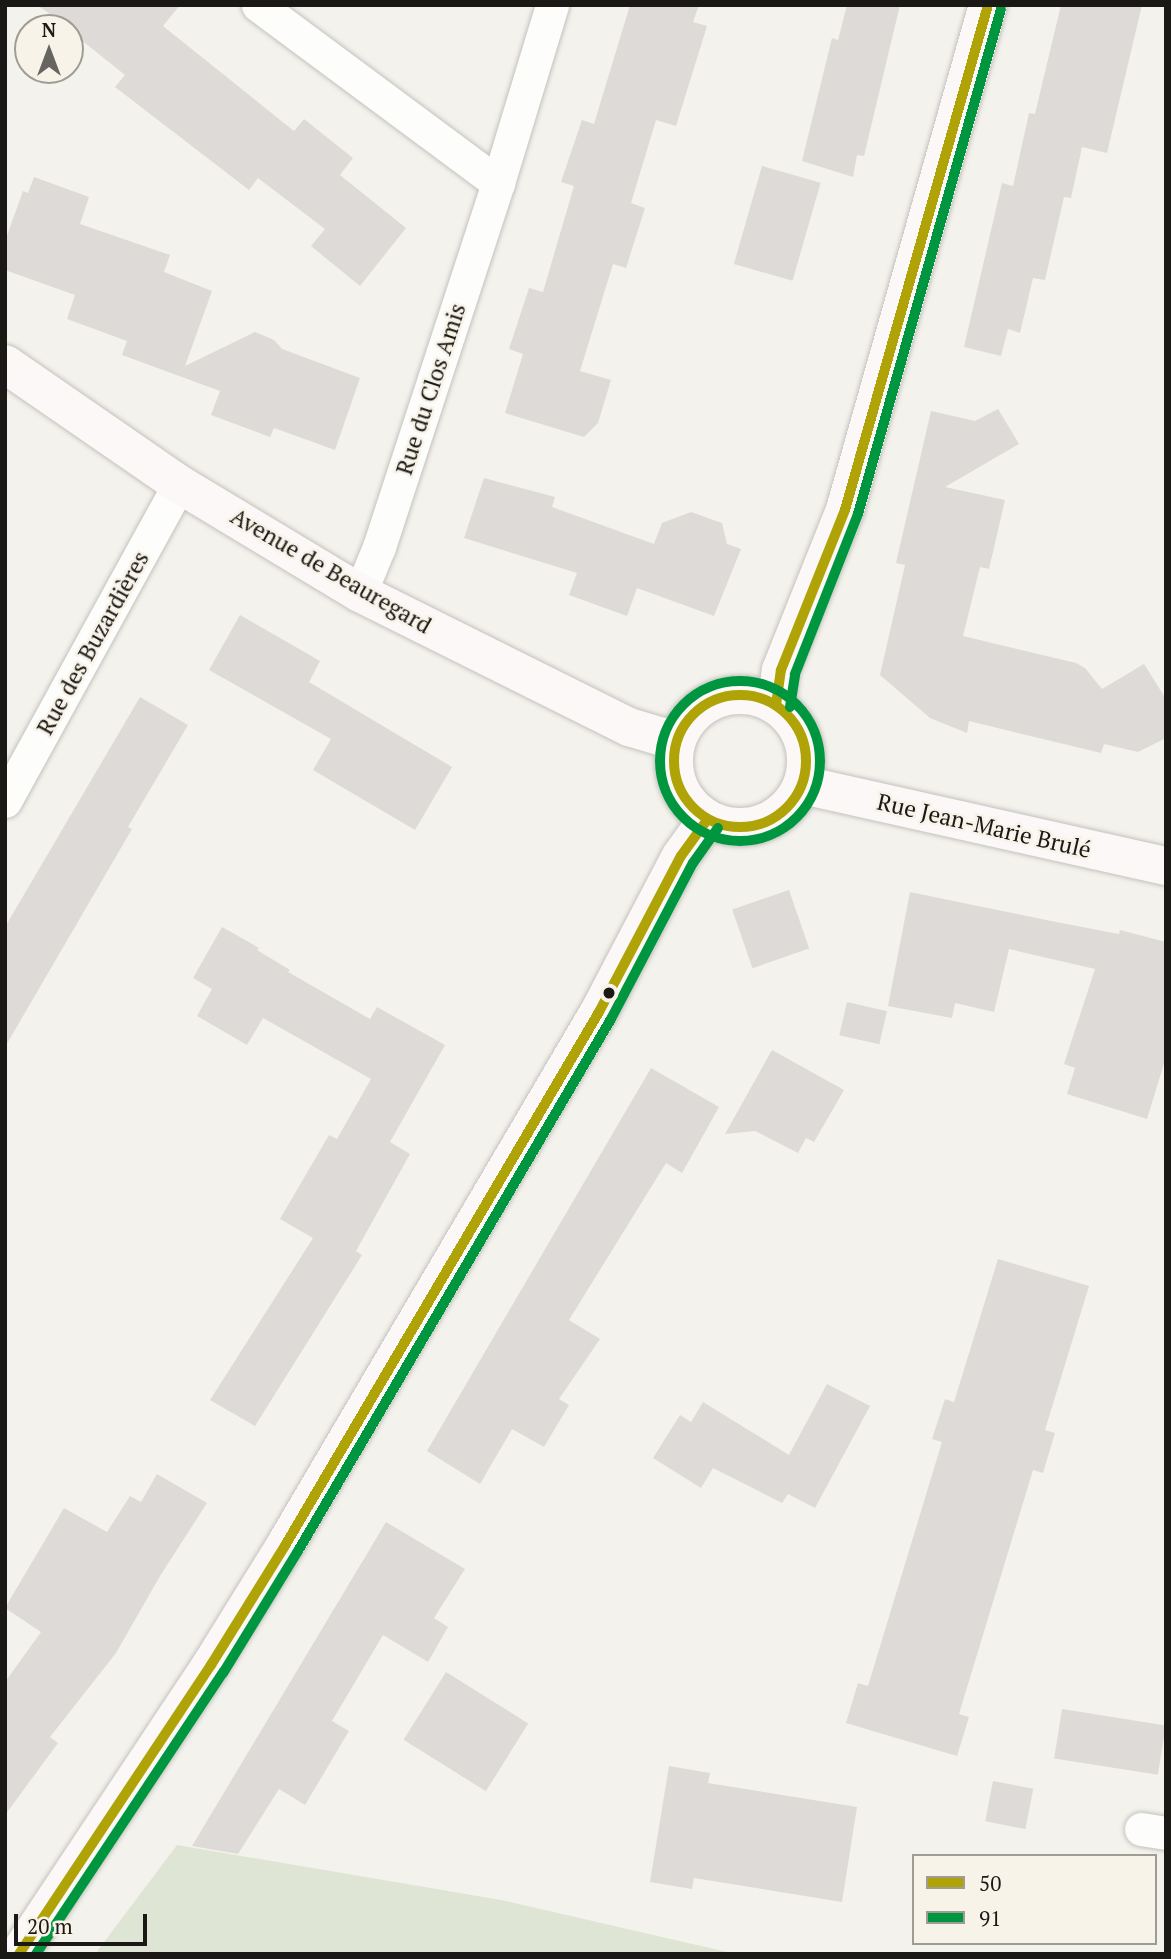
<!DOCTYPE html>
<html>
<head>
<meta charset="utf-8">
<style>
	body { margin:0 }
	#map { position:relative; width:1171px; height:1959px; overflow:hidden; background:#f4f2ec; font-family:"PT Serif",serif }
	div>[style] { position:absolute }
	.green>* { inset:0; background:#dfe5d5 }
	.building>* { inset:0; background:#dedad8; transform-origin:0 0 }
	.roads { filter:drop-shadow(0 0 2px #c4c2be) drop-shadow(0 0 2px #c4c2be) }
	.street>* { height:33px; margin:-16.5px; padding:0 16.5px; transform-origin:16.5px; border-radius:16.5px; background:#fdfdfc }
	.secondary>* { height:38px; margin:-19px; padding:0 19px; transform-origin:19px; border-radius:19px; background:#fbf8f7 }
	.secondary>.ring { margin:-19px; padding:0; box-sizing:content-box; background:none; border:38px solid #fbf8f7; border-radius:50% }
	.bus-1>* { height:10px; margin:-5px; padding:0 5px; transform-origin:5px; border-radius:5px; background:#afa308 }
	.bus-1>.ring { margin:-5px; padding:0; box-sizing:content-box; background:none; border:10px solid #afa308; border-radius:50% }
	.bus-2>* { height:10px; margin:-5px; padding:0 5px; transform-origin:5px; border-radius:5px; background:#009640 }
	.bus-2>.ring { margin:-5px; padding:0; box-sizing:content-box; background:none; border:10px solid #009640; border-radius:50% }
	.dots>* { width:19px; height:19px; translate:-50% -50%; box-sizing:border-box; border:4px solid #f7f3e8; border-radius:50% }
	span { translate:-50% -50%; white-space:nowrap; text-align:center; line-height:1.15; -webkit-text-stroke:5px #f7f3e8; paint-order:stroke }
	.street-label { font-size:23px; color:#1b1916 }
	.frame { position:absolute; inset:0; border:7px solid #1b1916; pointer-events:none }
	.legend { position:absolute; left:912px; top:1854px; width:245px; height:91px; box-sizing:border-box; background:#f7f3e8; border:2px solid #9f9c94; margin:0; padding:9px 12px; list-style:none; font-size:21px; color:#1b1916 }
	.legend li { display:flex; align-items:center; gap:14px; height:35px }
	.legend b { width:35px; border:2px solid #9f9c94 }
	.north { position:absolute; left:14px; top:14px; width:70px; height:70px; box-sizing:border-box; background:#f7f3e8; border:2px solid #9f9c94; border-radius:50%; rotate:0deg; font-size:19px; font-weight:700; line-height:28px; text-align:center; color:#1b1916 }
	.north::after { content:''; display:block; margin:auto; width:24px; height:32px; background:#676561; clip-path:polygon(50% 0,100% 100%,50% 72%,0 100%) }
	.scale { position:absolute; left:14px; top:1914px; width:133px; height:32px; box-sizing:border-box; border:4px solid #1b1916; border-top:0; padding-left:9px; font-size:21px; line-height:24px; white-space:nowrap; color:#1b1916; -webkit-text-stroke:5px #f7f3e8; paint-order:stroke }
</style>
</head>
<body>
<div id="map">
	<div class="green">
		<div style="clip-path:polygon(177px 1845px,501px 1900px,736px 1954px,95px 1954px)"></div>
	</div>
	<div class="building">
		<div style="clip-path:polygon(37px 5px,180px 5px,163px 26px,294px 131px,304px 119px,353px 158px,340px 175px,406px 228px,360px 286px,311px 246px,325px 229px,258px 178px,249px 190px,115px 87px,125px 75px,70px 31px,70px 28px)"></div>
		<div style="clip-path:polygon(630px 5px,699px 5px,693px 22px,707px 26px,676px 126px,656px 120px,631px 203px,645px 208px,626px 268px,613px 264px,580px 371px,611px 380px,598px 423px,584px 437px,505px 413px,523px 354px,509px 349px,529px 288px,543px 292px,574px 186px,561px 182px,582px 120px,594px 124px)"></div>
		<div style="clip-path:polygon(847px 5px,900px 5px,864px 156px,857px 155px,853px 177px,802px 161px,832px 38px,838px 40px)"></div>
		<div style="clip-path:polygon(1061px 5px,1142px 5px,1107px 153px,1082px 147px,1071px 198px,1064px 197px,1045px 280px,1033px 278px,1020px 333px,1008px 329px,1001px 356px,964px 347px,1002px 183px,1013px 186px,1029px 113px,1035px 114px)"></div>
		<div style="left:762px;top:166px;width:61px;height:102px;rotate:16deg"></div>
		<div style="clip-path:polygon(34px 177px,89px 197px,80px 224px,170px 255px,164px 272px,212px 291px,185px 366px,255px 332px,274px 340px,282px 349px,360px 378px,335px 450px,274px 428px,270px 437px,211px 415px,220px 391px,122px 355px,127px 341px,67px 319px,75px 295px,5px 270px,5px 241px,23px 191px,28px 193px)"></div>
		<div style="clip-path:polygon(998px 409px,1019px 444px,945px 487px,1005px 500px,989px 569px,980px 567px,963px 636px,1076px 663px,1085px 668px,1102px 689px,1144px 664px,1166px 699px,1166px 738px,1138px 752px,1104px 744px,1101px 753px,969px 721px,967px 733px,930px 718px,880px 675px,905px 565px,896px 563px,931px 411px,975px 421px)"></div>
		<div style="clip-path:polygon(484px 478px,555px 497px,552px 507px,654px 544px,662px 523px,691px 512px,722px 523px,727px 544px,741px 549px,714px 616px,637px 588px,627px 616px,569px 595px,577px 573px,464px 538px)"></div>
		<div style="clip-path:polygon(240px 615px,320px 661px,309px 682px,452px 767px,415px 830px,313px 770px,331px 739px,209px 670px)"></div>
		<div style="clip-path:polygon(140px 697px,188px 725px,128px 827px,132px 829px,5px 1047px,5px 927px)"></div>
		<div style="left:789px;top:890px;width:62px;height:60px;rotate:71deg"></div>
		<div style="clip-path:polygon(910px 892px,1056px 922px,1119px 934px,1120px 930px,1166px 942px,1166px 1057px,1147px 1119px,1067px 1094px,1075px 1068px,1064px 1064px,1095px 969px,1009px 949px,994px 1012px,955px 1003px,952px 1018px,888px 1006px)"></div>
		<div style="clip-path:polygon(222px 927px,259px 948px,257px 950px,290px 970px,288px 972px,370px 1019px,377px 1007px,445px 1045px,390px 1142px,410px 1154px,356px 1251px,362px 1255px,255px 1426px,210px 1400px,313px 1238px,280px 1219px,329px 1135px,337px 1139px,371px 1079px,263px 1018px,247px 1045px,197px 1016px,212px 989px,193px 978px)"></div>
		<div style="left:847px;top:1002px;width:41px;height:34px;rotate:13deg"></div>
		<div style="clip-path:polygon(772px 1050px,844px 1090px,814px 1142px,806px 1138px,798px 1153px,755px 1131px,725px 1134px)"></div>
		<div style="clip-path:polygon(651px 1068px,719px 1107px,682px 1173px,666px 1163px,569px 1320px,600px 1339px,559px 1399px,569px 1405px,544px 1447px,512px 1429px,480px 1484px,427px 1451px)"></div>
		<div style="clip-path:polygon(998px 1259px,1089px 1286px,1045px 1430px,1055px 1433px,1043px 1473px,1033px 1470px,959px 1714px,969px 1717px,957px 1756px,846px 1723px,858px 1683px,868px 1686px,942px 1442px,932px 1439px,945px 1399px,954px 1402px)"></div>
		<div style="clip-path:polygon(827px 1384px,870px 1406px,815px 1508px,788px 1494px,782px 1503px,713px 1468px,701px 1488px,653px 1458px,680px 1415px,691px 1422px,703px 1402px,789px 1455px)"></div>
		<div style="clip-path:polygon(157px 1474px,207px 1503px,160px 1576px,116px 1653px,50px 1737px,58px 1743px,5px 1815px,5px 1682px,41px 1632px,5px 1608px,64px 1508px,107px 1532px,130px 1496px,141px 1502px)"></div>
		<div style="clip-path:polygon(386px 1522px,465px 1569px,434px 1618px,448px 1627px,428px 1662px,383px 1635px,332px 1721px,349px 1731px,305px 1805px,279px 1789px,238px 1854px,192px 1846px)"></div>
		<div style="left:446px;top:1672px;width:97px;height:80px;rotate:32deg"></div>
		<div style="left:1062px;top:1709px;width:105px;height:50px;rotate:9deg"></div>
		<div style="clip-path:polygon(669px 1766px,710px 1773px,708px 1783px,857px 1807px,842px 1902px,694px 1878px,692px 1889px,650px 1882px)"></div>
		<div style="left:993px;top:1781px;width:41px;height:41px;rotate:11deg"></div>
	</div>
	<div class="roads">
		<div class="street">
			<div style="left:258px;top:5px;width:299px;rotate:36.6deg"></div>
			<div style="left:360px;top:593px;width:50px;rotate:-67.6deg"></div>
			<div style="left:379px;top:547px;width:383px;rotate:-71.9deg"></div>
			<div style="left:498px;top:183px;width:186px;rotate:-73.1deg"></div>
			<div style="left:5px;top:801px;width:362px;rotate:-61.2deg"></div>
			<div style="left:1141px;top:1829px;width:25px;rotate:9deg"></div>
		</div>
		<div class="secondary">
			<div style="left:5px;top:364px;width:211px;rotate:34.6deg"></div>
			<div style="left:179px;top:484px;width:211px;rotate:31.1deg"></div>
			<div style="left:360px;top:593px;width:301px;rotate:26.5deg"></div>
			<div style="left:629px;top:727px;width:49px;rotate:16.6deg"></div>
			<div class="ring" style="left:674px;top:695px;width:94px;height:94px"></div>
			<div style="left:776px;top:705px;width:35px;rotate:-82deg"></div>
			<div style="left:781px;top:670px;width:172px;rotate:-68.2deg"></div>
			<div style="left:845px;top:510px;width:525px;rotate:-74.19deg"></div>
			<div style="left:803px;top:785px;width:372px;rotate:12.6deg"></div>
			<div style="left:19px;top:1954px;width:347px;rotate:-56.4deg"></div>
			<div style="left:211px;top:1665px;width:142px;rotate:-58.2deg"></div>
			<div style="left:286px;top:1544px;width:617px;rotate:-59.53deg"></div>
			<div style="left:599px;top:1012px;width:176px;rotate:-62.3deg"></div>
			<div style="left:681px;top:856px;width:44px;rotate:-54.2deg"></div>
		</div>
	</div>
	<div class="bus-1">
		<div class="ring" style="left:674px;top:695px;width:122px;height:122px"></div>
		<div style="left:776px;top:705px;width:35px;rotate:-82deg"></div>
		<div style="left:781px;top:670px;width:172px;rotate:-68.2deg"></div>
		<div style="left:845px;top:510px;width:525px;rotate:-74.19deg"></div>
		<div style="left:19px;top:1954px;width:347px;rotate:-56.4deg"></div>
		<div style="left:211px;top:1665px;width:142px;rotate:-58.2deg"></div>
		<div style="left:286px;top:1544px;width:617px;rotate:-59.53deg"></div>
		<div style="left:599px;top:1012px;width:176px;rotate:-62.3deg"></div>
		<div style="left:681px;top:856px;width:44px;rotate:-54.2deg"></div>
	</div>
	<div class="bus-2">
		<div class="ring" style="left:660px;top:681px;width:150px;height:150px"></div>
		<div style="left:790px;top:707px;width:33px;rotate:-81deg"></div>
		<div style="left:795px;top:674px;width:172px;rotate:-68.5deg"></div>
		<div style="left:858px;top:514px;width:525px;rotate:-74.19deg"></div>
		<div style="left:36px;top:1954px;width:338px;rotate:-56.4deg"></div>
		<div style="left:223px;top:1673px;width:143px;rotate:-58.4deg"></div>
		<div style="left:298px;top:1551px;width:617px;rotate:-59.53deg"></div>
		<div style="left:611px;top:1019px;width:176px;rotate:-62.3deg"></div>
		<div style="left:693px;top:863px;width:43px;rotate:-54.5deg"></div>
	</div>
	<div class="dots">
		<div style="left:609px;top:993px;background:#1b1916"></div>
	</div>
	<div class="street-label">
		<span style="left:431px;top:389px;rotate:-72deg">Rue du Clos Amis</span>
		<span style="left:331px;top:571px;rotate:30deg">Avenue de Beauregard</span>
		<span style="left:93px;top:643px;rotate:-61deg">Rue des Buzardières</span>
		<span style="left:984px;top:826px;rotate:13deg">Rue Jean-Marie Brulé</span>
	</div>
	<div class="frame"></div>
	<ul class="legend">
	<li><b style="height:9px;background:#afa308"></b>50</li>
	<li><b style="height:9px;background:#009640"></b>91</li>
	</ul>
	<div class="north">N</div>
	<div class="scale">20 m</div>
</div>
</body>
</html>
